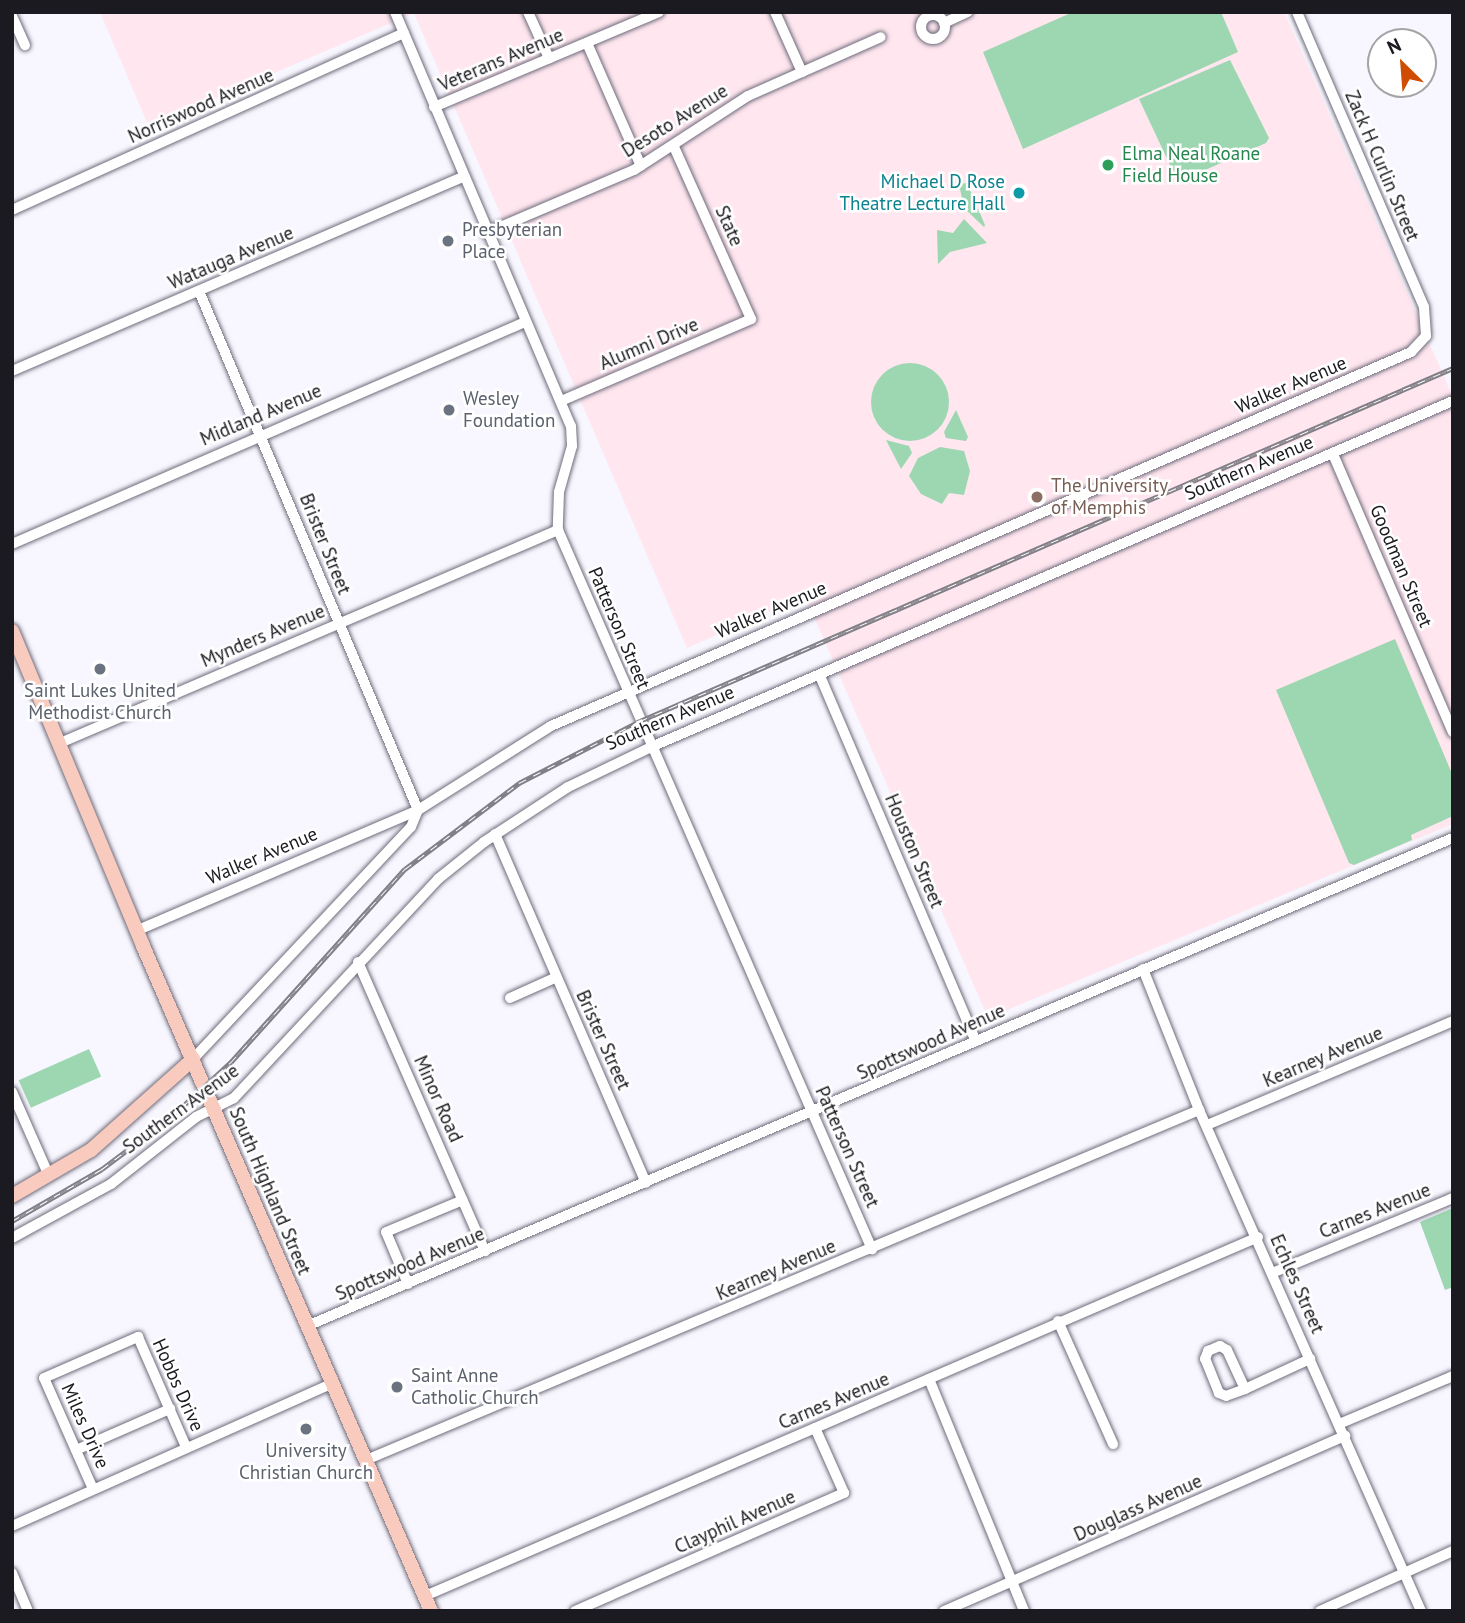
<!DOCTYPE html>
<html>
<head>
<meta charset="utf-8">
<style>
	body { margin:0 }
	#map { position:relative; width:1465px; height:1623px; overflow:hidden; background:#f8f6fe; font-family:"PT Sans",sans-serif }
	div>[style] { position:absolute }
	.education>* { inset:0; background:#ffe6ef }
	.green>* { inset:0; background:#9cd7b2; transform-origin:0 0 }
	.round { border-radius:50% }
	.roads { filter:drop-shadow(0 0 2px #6e6c7b) drop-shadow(0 0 2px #6e6c7b) }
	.minor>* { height:10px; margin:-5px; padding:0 5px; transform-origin:5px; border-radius:5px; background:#fff }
	.minor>.ring { margin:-5px; padding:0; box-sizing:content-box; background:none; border:10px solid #fff; border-radius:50% }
	.major>* { height:14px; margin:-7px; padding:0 7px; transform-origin:7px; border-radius:7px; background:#f8cbbe }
	.rail>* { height:5px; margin-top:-2.5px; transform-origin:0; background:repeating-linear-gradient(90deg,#fff 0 8px,#828087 0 16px); box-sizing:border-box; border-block:2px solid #828087 }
	.dots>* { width:19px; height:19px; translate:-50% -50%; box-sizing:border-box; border:4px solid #fff; border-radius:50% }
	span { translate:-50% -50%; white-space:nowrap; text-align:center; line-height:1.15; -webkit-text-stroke:5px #fff; paint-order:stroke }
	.street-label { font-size:19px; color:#1b1a20 }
	.leisure-label { font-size:19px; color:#27864d }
	.left { translate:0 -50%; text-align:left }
	.culture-label { font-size:19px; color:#0d838f }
	.right { translate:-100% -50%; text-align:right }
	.worship-label { font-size:19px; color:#5b616d }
	.education-label { font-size:19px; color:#785e54 }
	.frame { position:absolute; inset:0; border:14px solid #1b1a20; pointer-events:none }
	.north { position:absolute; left:1367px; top:28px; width:70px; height:70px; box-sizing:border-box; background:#fff; border:2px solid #a4a3a6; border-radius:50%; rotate:335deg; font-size:19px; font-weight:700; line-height:28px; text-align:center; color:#1b1a20 }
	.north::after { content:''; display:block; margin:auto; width:24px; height:32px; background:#d04c00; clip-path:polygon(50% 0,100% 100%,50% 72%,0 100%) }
</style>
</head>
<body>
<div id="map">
	<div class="education">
		<div style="clip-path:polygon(100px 12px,1284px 12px,1453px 397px,1453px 824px,988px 1018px,805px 596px,687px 648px,414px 13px,149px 127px)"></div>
	</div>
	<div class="green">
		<div style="clip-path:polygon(1073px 12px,1221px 12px,1238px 52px,1023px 149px,983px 52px)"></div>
		<div style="clip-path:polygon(1230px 60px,1269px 138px,1266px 143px,1178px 182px,1139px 99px)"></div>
		<div style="clip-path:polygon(967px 183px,985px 225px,984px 227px,964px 208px,959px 184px)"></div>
		<div style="clip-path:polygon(964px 219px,987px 243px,950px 252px,938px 264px,937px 230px,953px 233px)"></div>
		<div class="round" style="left:871px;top:363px;width:78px;height:78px"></div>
		<div style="clip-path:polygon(956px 410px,968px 437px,966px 441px,946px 438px,944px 432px)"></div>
		<div style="clip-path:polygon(886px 440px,909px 446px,912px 453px,901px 469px)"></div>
		<div style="clip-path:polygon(940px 447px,964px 451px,970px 471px,964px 495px,949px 493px,942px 504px,921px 494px,909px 476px,918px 458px)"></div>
		<div style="clip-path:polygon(1395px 639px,1453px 776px,1453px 816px,1411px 835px,1412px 840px,1354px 865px,1349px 863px,1276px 690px)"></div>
		<div style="left:89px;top:1049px;width:30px;height:77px;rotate:66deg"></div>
		<div style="clip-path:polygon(1453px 1208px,1453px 1287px,1445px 1290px,1420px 1222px)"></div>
	</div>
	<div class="roads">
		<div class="minor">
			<div style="left:395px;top:12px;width:450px;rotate:67deg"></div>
			<div style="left:571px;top:426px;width:20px;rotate:87deg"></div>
			<div style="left:572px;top:446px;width:48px;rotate:105.8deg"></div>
			<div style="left:559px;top:492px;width:38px;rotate:92deg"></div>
			<div style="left:558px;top:530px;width:785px;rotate:66.41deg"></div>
			<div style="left:528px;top:12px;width:51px;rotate:65.5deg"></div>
			<div style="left:775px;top:12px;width:66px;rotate:65.8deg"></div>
			<div class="ring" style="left:921px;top:15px;width:14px;height:14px"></div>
			<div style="left:12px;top:16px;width:32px;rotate:66deg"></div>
			<div style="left:944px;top:23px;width:26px;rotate:-25deg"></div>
			<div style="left:587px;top:43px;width:134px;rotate:66.3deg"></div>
			<div style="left:434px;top:107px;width:244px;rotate:-22.9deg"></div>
			<div style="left:12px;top:210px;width:430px;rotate:-24.3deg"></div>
			<div style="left:486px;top:233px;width:161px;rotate:-23.1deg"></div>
			<div style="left:634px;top:170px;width:136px;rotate:-33deg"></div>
			<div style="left:748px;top:96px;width:145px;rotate:-23.9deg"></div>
			<div style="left:199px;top:291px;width:563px;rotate:67.12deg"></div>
			<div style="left:12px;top:371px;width:491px;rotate:-23.3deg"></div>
			<div style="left:561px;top:401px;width:207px;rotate:-23.3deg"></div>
			<div style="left:751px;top:319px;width:188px;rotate:-114.1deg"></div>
			<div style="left:1333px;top:454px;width:303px;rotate:66.7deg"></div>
			<div style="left:12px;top:544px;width:559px;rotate:-23.4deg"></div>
			<div style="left:820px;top:676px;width:397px;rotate:66.9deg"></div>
			<div style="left:60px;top:743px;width:542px;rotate:-23.16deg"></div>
			<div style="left:495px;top:834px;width:380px;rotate:66.6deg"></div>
			<div style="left:136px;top:931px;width:307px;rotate:-23.2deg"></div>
			<div style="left:418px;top:810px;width:157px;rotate:-32.3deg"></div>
			<div style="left:551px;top:726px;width:938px;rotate:-23.5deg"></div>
			<div style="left:1411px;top:352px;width:22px;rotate:-47deg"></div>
			<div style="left:1426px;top:336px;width:29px;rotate:-94deg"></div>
			<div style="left:1424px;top:307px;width:321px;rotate:-113.3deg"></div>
			<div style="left:358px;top:962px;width:316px;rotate:66.3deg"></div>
			<div style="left:1143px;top:969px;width:152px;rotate:68.3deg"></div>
			<div style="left:1199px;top:1110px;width:548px;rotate:66.1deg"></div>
			<div style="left:510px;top:998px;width:51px;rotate:-24.1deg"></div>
			<div style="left:193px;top:1059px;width:318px;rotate:-46.8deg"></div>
			<div style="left:411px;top:827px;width:18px;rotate:-68deg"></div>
			<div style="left:12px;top:1092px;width:92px;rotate:66.2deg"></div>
			<div style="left:1207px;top:1125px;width:267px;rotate:-22.9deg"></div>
			<div style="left:12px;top:1238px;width:113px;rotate:-28.6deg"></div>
			<div style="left:111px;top:1184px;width:108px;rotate:-38.2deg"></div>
			<div style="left:196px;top:1117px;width:42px;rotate:-26.6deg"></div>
			<div style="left:234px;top:1098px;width:299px;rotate:-47deg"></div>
			<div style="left:438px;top:879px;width:59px;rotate:-38.8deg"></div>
			<div style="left:484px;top:842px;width:100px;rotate:-33.2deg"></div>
			<div style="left:568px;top:787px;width:92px;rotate:-25.7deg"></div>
			<div style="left:651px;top:747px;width:873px;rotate:-23.34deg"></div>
			<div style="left:1272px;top:1273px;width:196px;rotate:-22.5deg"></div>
			<div style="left:408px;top:1284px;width:56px;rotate:-112.9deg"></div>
			<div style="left:386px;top:1232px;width:83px;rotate:-22.6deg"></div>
			<div style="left:1058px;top:1321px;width:135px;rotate:65.9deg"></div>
			<div style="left:307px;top:1326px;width:1246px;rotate:-23.07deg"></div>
			<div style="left:929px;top:1379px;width:251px;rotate:67.7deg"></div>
			<div style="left:1245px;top:1389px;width:20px;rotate:160deg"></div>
			<div style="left:1226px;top:1396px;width:8px;rotate:-157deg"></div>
			<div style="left:1219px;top:1393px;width:37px;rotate:-112deg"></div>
			<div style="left:1205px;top:1359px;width:9px;rotate:-69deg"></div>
			<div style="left:1208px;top:1351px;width:13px;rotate:-23deg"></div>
			<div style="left:1220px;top:1346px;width:8px;rotate:30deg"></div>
			<div style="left:1227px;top:1350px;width:43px;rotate:65.2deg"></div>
			<div style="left:1245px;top:1389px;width:72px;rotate:-24.8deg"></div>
			<div style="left:1339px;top:1424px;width:124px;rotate:-22.8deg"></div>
			<div style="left:76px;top:1450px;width:103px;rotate:-23.6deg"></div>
			<div style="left:366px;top:1460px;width:904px;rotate:-22.79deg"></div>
			<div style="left:93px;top:1489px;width:121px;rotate:-113.8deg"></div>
			<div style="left:44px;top:1378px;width:103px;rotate:-23.6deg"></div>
			<div style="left:138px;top:1337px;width:120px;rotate:66.4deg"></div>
			<div style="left:12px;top:1526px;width:351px;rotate:-24deg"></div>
			<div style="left:12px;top:1573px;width:41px;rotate:67.2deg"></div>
			<div style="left:425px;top:1596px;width:907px;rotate:-23.31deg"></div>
			<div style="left:575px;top:1611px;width:294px;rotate:-23.7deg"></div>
			<div style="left:844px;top:1493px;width:71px;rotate:-114deg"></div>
			<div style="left:944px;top:1611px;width:438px;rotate:-23.6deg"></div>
			<div style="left:1320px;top:1611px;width:146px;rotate:-24.3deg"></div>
		</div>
		<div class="major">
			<div style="left:12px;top:631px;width:341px;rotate:67.4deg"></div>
			<div style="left:143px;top:946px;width:725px;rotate:66.58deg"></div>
			<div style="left:12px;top:1196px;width:91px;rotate:-30.2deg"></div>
			<div style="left:91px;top:1150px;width:137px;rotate:-41.7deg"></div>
		</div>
	</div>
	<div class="rail">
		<div style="left:12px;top:1221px;width:104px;rotate:-30deg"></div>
		<div style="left:102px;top:1169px;width:85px;rotate:-36.9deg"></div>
		<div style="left:170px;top:1118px;width:83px;rotate:-42.6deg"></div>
		<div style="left:231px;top:1062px;width:260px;rotate:-48deg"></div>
		<div style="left:405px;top:869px;width:143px;rotate:-37deg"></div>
		<div style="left:519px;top:783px;width:136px;rotate:-27.1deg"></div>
		<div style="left:640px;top:721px;width:886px;rotate:-23.47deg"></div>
	</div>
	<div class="dots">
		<div style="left:1108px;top:165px;background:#2e9e5b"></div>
		<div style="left:1019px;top:193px;background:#0f9aa8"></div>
		<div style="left:448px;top:241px;background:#6b7280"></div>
		<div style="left:449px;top:410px;background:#6b7280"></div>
		<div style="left:1037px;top:497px;background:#8d6e63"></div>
		<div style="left:100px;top:669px;background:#6b7280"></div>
		<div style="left:397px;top:1387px;background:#6b7280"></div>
		<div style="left:306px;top:1429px;background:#6b7280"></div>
	</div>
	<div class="street-label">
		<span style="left:501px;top:60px;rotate:-23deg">Veterans Avenue</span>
		<span style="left:201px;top:106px;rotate:-24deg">Norriswood Avenue</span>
		<span style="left:675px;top:121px;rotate:-32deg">Desoto Avenue</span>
		<span style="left:1382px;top:166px;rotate:67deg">Zack H Curlin Street</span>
		<span style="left:729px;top:226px;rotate:66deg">State</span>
		<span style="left:231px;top:258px;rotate:-23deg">Watauga Avenue</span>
		<span style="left:649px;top:344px;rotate:-23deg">Alumni Drive</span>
		<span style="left:1291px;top:385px;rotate:-23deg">Walker Avenue</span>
		<span style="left:261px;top:415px;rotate:-23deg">Midland Avenue</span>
		<span style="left:1249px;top:468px;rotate:-23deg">Southern Avenue</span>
		<span style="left:325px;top:544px;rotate:68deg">Brister Street</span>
		<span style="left:1401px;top:566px;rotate:67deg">Goodman Street</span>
		<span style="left:771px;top:610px;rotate:-23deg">Walker Avenue</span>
		<span style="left:619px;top:628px;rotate:67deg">Patterson Street</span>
		<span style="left:263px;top:636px;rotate:-23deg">Mynders Avenue</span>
		<span style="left:670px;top:718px;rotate:-23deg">Southern Avenue</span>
		<span style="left:914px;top:851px;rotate:67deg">Houston Street</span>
		<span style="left:262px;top:856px;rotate:-23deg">Walker Avenue</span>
		<span style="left:603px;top:1040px;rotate:66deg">Brister Street</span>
		<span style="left:931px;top:1042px;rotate:-24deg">Spottswood Avenue</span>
		<span style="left:1323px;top:1057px;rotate:-23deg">Kearney Avenue</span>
		<span style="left:438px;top:1099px;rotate:66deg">Minor Road</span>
		<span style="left:181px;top:1109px;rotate:-36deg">Southern Avenue</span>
		<span style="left:847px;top:1147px;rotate:66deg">Patterson Street</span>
		<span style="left:270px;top:1191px;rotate:67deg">South Highland Street</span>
		<span style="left:1375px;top:1211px;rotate:-22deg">Carnes Avenue</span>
		<span style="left:410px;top:1264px;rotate:-23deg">Spottswood Avenue</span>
		<span style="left:776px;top:1270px;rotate:-23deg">Kearney Avenue</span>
		<span style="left:1297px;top:1284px;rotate:66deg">Echles Street</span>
		<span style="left:178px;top:1385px;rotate:66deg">Hobbs Drive</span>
		<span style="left:834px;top:1401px;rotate:-23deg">Carnes Avenue</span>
		<span style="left:85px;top:1426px;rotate:66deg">Miles Drive</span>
		<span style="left:1138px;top:1508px;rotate:-24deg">Douglass Avenue</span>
		<span style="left:735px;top:1522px;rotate:-24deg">Clayphil Avenue</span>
	</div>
	<div class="leisure-label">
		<span class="left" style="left:1122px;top:165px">Elma Neal Roane<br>Field House</span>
	</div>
	<div class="culture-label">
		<span class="right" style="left:1005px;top:193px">Michael D Rose<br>Theatre Lecture Hall</span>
	</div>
	<div class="worship-label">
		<span class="left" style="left:462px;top:241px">Presbyterian<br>Place</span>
		<span class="left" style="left:463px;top:410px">Wesley<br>Foundation</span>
		<span style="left:100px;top:702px">Saint Lukes United<br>Methodist Church</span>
		<span class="left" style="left:411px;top:1387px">Saint Anne<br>Catholic Church</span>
		<span style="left:306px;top:1462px">University<br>Christian Church</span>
	</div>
	<div class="education-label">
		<span class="left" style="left:1051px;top:497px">The University<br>of Memphis</span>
	</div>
	<div class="frame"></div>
	<div class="north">N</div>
</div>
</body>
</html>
